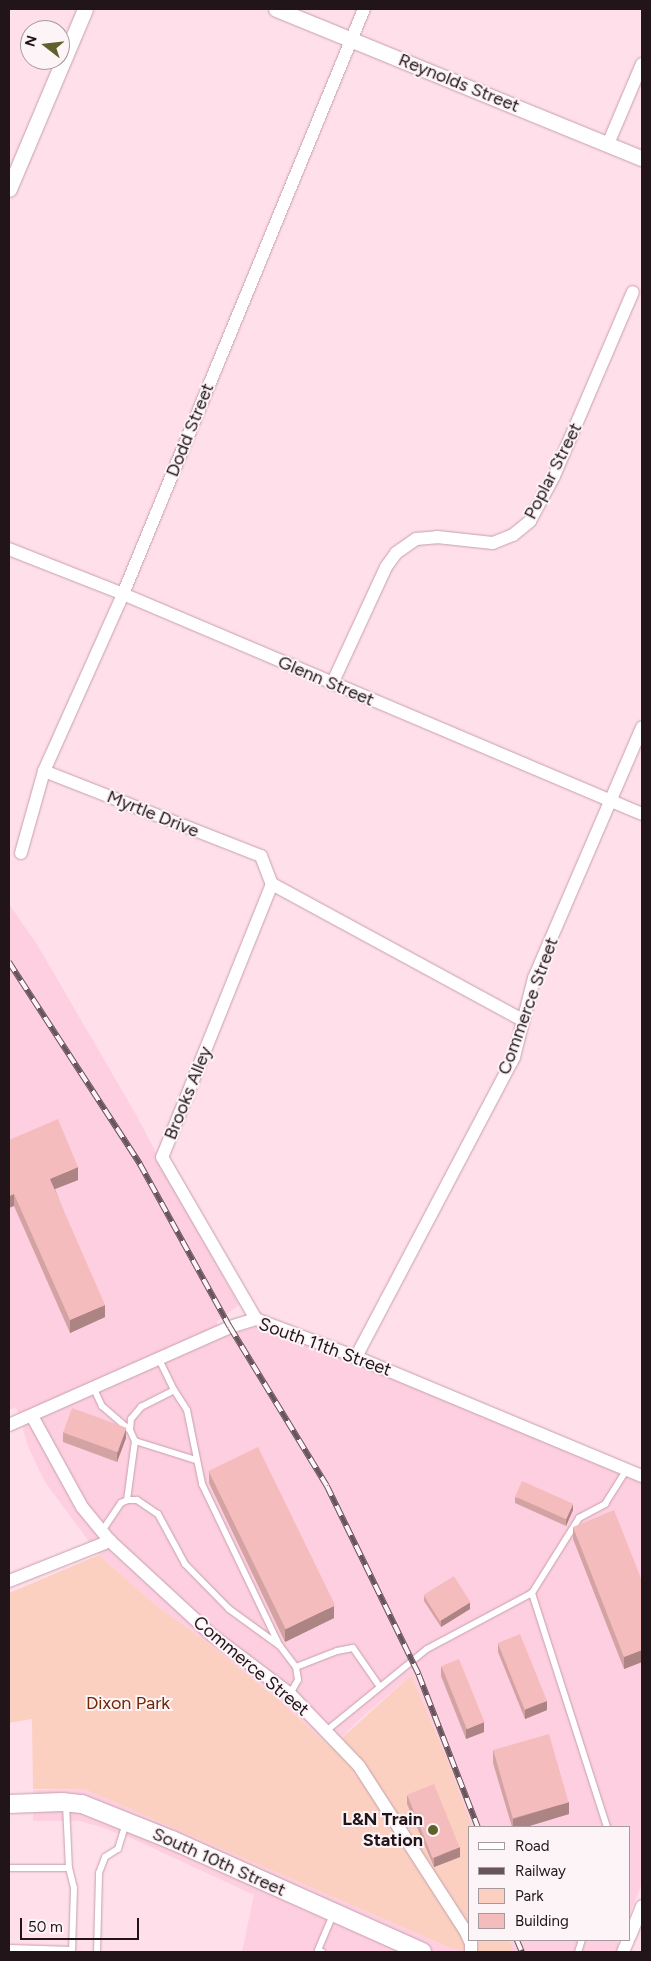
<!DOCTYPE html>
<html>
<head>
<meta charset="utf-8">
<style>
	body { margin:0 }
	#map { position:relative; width:651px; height:1961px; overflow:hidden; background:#ffdfea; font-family:Figtree,sans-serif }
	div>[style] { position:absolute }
	.built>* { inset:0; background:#fecfe0; transform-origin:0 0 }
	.green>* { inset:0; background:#fcd0c0 }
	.roads { filter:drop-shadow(0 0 1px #c4a0ad) drop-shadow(0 0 1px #c4a0ad) }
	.service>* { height:6px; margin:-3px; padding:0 3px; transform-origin:3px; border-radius:3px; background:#fff }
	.minor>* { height:12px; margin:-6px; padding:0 6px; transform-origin:6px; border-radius:6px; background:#fff }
	.tertiary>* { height:15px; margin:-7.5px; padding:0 7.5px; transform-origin:7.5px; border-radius:7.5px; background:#fff }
	.secondary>* { height:18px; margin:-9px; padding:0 9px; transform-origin:9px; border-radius:9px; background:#fff }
	.rail>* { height:5.5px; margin-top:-2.75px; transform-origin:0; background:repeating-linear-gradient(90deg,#fcf4f6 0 11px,#68555c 0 22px); box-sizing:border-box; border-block:1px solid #68555c }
	.wall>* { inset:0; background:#d3a2a3 }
	.shaded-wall>* { inset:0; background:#ac8484 }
	.building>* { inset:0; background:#f5bcbd; transform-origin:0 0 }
	.dots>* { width:14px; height:14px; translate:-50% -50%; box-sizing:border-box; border:2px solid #fcf4f6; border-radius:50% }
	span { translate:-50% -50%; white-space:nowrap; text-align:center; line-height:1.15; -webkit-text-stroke:4px #fcf4f6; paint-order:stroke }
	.street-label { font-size:18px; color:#22151a }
	.park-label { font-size:18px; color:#712705 }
	.poi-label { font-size:18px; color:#22151a; font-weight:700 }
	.right { translate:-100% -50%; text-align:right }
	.frame { position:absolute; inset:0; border:10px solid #22151a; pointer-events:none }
	.legend { position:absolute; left:468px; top:1826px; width:162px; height:115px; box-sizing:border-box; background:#fcf4f6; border:1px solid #a59b9e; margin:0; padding:6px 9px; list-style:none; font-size:15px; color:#22151a }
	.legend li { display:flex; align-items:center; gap:10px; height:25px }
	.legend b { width:25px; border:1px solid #a59b9e }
	.north { position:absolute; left:20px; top:20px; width:50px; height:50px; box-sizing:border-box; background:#fcf4f6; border:1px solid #a59b9e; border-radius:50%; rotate:286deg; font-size:14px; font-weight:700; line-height:20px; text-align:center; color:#22151a }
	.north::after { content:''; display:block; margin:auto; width:18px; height:22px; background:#60602d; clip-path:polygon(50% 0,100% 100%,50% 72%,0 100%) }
	.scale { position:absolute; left:20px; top:1918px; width:119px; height:22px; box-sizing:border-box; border:2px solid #22151a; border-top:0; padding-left:6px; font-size:15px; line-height:18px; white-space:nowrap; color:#22151a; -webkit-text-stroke:4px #fcf4f6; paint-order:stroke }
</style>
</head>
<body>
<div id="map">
	<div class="built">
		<div style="clip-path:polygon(9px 904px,38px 946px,138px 1118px,173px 1186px,239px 1305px,216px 1322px,225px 1336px,255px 1327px,271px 1328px,642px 1480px,642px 1883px,630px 1913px,630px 1827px,472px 1827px,449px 1763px,411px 1675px,360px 1719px,331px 1748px,281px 1702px,209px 1644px,152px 1602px,99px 1555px,45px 1482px,29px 1449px,16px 1407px,9px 1410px)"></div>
		<div style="clip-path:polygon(84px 1789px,448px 1947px,464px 1949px,471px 1952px,242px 1952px,254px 1895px,131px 1838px,98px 1826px,79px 1821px,33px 1821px,33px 1790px)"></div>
		<div style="left:510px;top:1940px;width:108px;height:12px"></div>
	</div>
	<div class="green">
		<div style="clip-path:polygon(99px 1555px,152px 1602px,209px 1644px,281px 1702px,331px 1748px,411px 1675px,449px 1763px,472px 1827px,470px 1827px,470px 1940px,510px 1940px,513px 1952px,471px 1952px,448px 1947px,84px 1789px,33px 1789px,32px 1719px,9px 1723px,9px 1593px)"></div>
	</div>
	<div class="roads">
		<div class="service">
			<div style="left:94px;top:1389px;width:19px;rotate:65deg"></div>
			<div style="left:102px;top:1406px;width:37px;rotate:41deg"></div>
			<div style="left:130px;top:1430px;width:12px;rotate:66deg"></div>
			<div style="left:135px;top:1441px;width:60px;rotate:97.7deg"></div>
			<div style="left:174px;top:1390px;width:24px;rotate:57deg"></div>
			<div style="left:187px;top:1410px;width:76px;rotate:78.5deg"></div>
			<div style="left:202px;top:1484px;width:178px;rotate:64.4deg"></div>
			<div style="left:130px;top:1430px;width:11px;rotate:-85deg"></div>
			<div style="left:131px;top:1419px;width:16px;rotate:-50deg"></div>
			<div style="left:141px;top:1407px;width:37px;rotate:-27deg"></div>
			<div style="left:174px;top:1390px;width:34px;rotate:-116deg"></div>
			<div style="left:135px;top:1441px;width:64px;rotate:17.3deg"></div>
			<div style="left:102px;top:1531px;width:34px;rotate:-56deg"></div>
			<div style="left:121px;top:1503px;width:7px;rotate:-27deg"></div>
			<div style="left:127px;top:1500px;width:10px"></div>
			<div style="left:137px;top:1500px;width:25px;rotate:34deg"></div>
			<div style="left:158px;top:1514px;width:57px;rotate:61.6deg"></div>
			<div style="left:185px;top:1564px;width:63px;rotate:45.6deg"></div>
			<div style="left:229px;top:1609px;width:63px;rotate:36deg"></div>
			<div style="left:280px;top:1646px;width:26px;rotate:53deg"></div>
			<div style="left:296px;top:1667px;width:13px;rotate:81deg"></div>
			<div style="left:298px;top:1680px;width:16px;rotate:120deg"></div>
			<div style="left:296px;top:1667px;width:44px;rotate:-21.3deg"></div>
			<div style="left:337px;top:1651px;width:16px;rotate:-11deg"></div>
			<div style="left:353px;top:1648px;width:47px;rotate:55.3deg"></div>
			<div style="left:326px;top:1731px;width:130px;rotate:-39.1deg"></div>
			<div style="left:427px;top:1649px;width:119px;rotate:-28.1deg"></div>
			<div style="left:66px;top:1805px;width:63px;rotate:87.3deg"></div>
			<div style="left:607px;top:1827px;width:246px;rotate:-107.8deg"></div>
			<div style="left:532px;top:1593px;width:89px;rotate:-57.9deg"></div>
			<div style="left:579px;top:1518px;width:30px;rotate:-28deg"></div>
			<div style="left:605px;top:1504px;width:41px;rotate:-57.8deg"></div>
			<div style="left:9px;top:1868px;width:60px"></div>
			<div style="left:69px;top:1868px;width:21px;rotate:76deg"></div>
			<div style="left:74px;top:1888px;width:64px;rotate:91.8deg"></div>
			<div style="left:9px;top:1948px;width:63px;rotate:1.8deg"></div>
			<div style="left:97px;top:1952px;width:79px;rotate:-88.5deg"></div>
			<div style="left:99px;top:1873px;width:17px;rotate:-69deg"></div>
			<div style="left:105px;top:1857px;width:15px;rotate:-32deg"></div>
			<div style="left:118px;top:1849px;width:27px;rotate:-73deg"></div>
			<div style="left:322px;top:1952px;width:4px;rotate:-153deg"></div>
			<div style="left:318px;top:1950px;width:39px;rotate:-67deg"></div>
			<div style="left:578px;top:1952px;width:13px;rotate:-72deg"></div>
		</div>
		<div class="minor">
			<div style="left:608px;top:144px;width:87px;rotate:-67deg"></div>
			<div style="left:9px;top:549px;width:123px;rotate:21.5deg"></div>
			<div style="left:123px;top:594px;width:564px;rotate:22.97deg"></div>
			<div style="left:332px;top:684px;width:129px;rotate:-65.2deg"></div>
			<div style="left:386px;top:567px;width:17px;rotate:-54deg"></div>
			<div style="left:396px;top:553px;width:24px;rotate:-35deg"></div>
			<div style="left:416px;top:539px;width:21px;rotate:-5deg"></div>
			<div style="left:437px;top:537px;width:56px;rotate:6.1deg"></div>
			<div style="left:493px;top:543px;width:22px;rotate:-22deg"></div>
			<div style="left:513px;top:535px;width:22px;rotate:-39deg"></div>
			<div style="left:530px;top:521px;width:51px;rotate:-61.9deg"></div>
			<div style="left:554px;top:476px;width:200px;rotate:-66.8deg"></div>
			<div style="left:44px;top:771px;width:233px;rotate:21.4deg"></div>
			<div style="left:261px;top:856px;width:30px;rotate:69deg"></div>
			<div style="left:272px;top:884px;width:294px;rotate:111.9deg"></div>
			<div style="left:162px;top:1157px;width:187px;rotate:59.9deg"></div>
			<div style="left:21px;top:853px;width:85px;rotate:-74.3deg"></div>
			<div style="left:44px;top:771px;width:194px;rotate:-65.9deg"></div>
			<div style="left:123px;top:594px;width:633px;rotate:-67.61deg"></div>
			<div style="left:272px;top:884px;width:285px;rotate:28.5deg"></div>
			<div style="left:356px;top:1357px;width:339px;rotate:-62.2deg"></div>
			<div style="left:514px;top:1057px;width:81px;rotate:-75.8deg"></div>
			<div style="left:534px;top:978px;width:273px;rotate:-66.7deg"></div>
			<div style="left:32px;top:1416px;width:104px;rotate:61.2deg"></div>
			<div style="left:82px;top:1507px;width:44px;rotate:50.5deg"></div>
			<div style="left:110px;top:1541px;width:139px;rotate:42.7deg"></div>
			<div style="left:212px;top:1635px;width:98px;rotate:37.1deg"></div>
			<div style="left:290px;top:1694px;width:100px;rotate:46.2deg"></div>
			<div style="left:359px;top:1766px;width:197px;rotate:57.2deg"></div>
			<div style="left:466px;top:1932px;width:12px;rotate:66deg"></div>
			<div style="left:471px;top:1943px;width:9px;rotate:90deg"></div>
			<div style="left:9px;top:1425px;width:242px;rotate:-23.9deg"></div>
			<div style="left:230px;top:1327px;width:27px;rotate:-17deg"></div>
			<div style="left:256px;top:1319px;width:107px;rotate:20.8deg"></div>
			<div style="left:356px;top:1357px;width:310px;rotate:22.6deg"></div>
			<div style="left:9px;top:1581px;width:109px;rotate:-21.6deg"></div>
			<div style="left:630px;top:1936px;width:32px;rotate:-68deg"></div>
			<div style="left:623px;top:1952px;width:13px;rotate:-67deg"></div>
		</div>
		<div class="tertiary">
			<div style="left:276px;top:9px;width:395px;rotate:22.2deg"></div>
			<div style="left:9px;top:189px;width:195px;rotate:-67.1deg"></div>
		</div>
		<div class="secondary">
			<div style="left:9px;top:1804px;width:53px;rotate:-2.2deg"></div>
			<div style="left:62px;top:1802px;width:20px;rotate:6deg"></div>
			<div style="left:82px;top:1804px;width:97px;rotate:21.8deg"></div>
			<div style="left:172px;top:1840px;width:274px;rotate:24.1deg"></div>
		</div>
	</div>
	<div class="rail">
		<div style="left:9px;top:962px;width:241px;rotate:57deg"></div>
		<div style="left:140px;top:1164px;width:186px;rotate:61.1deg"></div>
		<div style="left:230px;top:1327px;width:186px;rotate:58.6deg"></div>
		<div style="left:327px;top:1486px;width:210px;rotate:64deg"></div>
		<div style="left:419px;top:1675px;width:163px;rotate:68.8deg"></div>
		<div style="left:517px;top:1940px;width:13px;rotate:67deg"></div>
	</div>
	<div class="wall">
		<div style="clip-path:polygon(9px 1140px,78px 1180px,55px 1189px,105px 1317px,70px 1333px,14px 1206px)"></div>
		<div style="clip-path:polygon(63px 1432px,126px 1438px,117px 1462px,63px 1442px)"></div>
		<div style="clip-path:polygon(209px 1471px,334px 1618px,285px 1642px,209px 1483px)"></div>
		<div style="clip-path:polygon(515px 1497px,573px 1510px,566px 1526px,515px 1503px)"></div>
		<div style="clip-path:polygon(573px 1527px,642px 1581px,642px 1662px,624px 1669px,573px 1539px)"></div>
		<div style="clip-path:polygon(424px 1595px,470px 1609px,441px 1627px,424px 1601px)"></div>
		<div style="clip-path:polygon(498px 1643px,547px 1710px,525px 1719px,498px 1652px)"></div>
		<div style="clip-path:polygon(441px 1666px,484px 1732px,466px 1739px,441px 1676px)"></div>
		<div style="clip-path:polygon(493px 1750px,569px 1814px,526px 1827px,512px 1827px,493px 1763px)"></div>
		<div style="clip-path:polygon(407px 1795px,460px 1857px,434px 1867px,407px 1804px)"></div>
	</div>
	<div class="shaded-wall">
		<div style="clip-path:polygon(78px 1167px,78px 1180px,50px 1191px,50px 1179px)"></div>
		<div style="clip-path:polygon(14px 1194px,14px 1206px,9px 1208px,9px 1196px)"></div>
		<div style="clip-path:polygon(105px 1305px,105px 1317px,70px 1333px,70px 1320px)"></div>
		<div style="clip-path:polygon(126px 1428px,126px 1438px,117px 1462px,117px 1452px)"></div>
		<div style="clip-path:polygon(573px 1504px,573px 1510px,566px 1526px,566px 1519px)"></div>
		<div style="clip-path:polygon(470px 1602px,470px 1609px,441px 1627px,441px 1620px)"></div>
		<div style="clip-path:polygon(334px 1606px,334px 1618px,285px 1642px,285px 1629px)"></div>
		<div style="clip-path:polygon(642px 1650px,642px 1662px,624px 1669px,624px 1657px)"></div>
		<div style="clip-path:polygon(547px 1701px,547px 1710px,525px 1719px,525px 1709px)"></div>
		<div style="clip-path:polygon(484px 1722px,484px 1732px,466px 1739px,466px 1729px)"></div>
		<div style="clip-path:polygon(569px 1802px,569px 1814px,526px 1827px,513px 1827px,513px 1819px)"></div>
		<div style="clip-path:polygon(460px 1847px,460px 1857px,434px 1867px,434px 1858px)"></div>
	</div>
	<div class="building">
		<div style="clip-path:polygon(58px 1119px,78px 1167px,50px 1179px,105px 1305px,70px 1320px,14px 1194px,9px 1196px,9px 1140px)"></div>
		<div style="left:72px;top:1408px;width:58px;height:26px;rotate:20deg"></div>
		<div style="left:258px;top:1447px;width:176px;height:55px;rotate:64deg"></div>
		<div style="left:522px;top:1481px;width:56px;height:17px;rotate:24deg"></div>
		<div style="clip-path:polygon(614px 1510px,642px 1581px,642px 1650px,624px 1657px,573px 1527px)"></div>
		<div style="left:454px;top:1576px;width:31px;height:36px;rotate:58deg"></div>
		<div style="left:520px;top:1634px;width:72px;height:24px;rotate:68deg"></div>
		<div style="left:459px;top:1659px;width:68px;height:19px;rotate:68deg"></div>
		<div style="left:549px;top:1734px;width:71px;height:58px;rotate:74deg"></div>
		<div style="left:434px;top:1784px;width:68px;height:29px;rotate:68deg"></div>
	</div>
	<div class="dots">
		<div style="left:433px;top:1830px;background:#60602d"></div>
	</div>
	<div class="street-label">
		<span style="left:459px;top:83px;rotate:22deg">Reynolds Street</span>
		<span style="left:190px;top:430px;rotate:-68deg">Dodd Street</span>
		<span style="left:553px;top:471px;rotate:-63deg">Poplar Street</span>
		<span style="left:326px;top:681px;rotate:23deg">Glenn Street</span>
		<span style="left:153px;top:814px;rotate:22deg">Myrtle Drive</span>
		<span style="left:528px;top:1006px;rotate:-70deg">Commerce Street</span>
		<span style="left:188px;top:1093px;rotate:-68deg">Brooks Alley</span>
		<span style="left:325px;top:1347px;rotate:20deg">South 11th Street</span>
		<span style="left:251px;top:1666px;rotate:40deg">Commerce Street</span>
		<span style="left:219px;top:1862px;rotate:24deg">South 10th Street</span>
	</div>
	<div class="park-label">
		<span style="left:128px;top:1703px">Dixon Park</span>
	</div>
	<div class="poi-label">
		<span class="right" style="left:423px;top:1830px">L&amp;N Train<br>Station</span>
	</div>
	<div class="frame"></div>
	<ul class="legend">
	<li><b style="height:6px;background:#fff"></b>Road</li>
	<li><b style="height:6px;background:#68555c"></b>Railway</li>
	<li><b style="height:14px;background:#fcd0c0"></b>Park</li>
	<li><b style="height:14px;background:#f5bcbd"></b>Building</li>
	</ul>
	<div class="north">N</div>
	<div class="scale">50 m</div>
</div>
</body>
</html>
